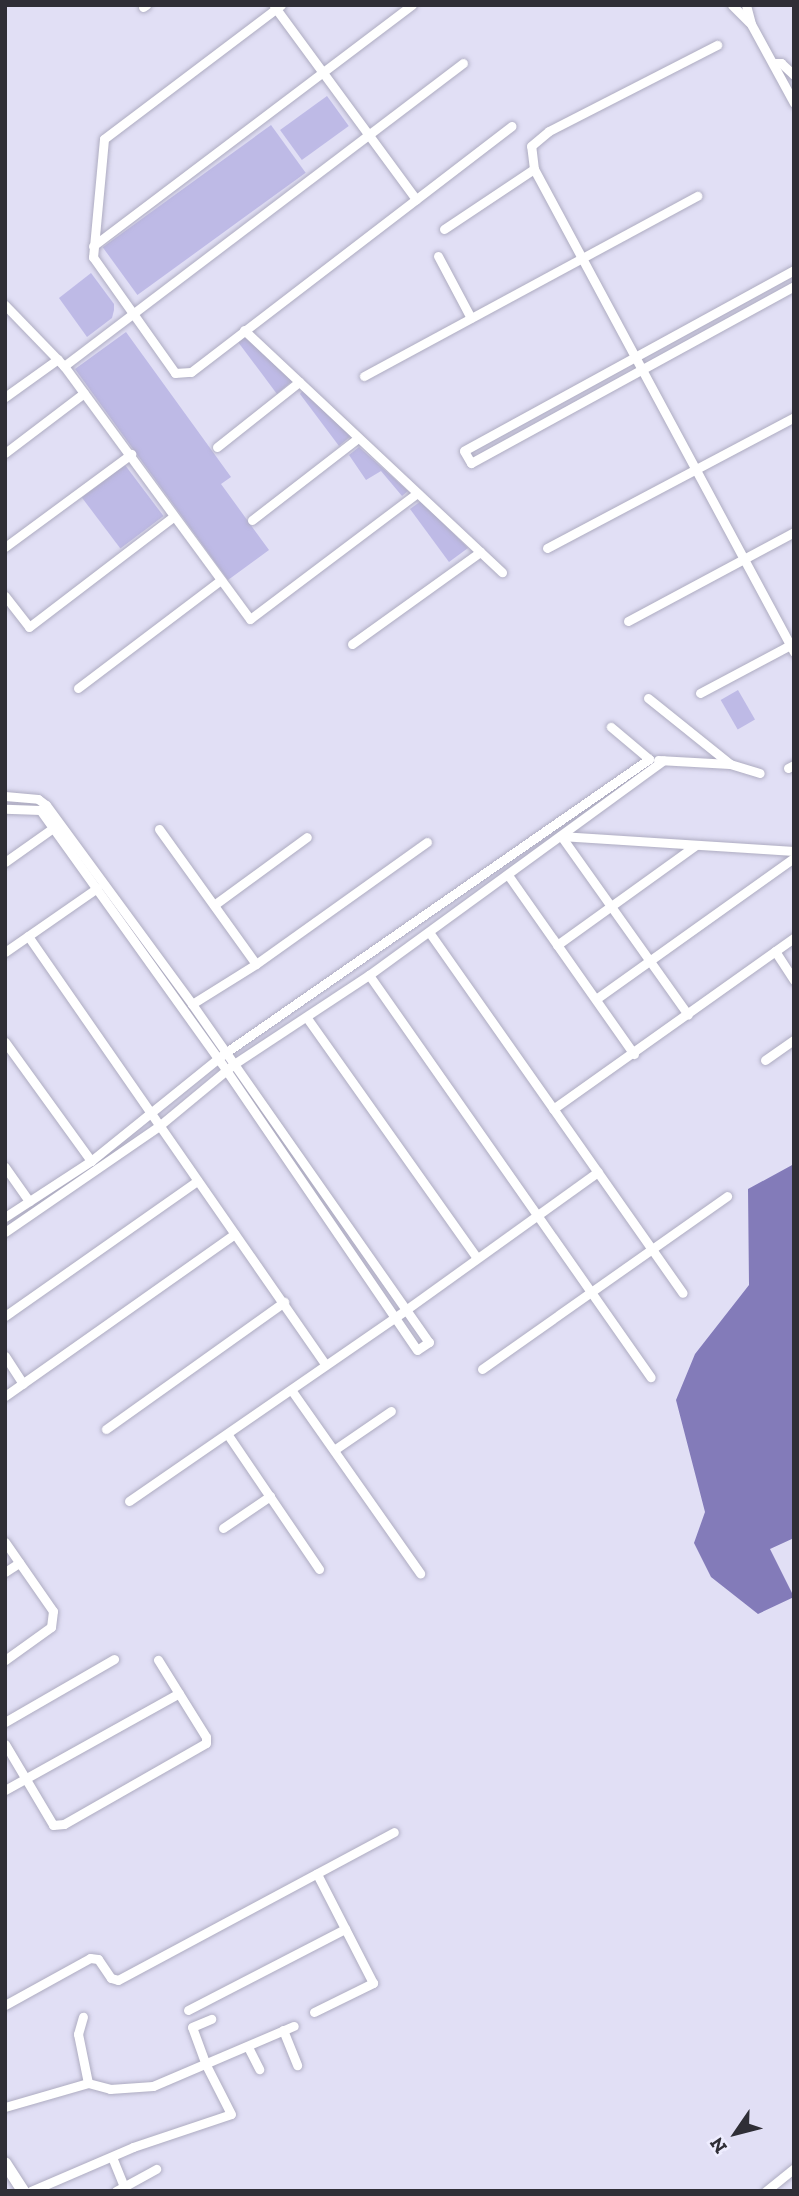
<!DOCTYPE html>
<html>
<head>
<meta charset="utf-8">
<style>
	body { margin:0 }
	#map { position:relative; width:799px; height:2196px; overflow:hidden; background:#e1dff5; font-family:"Zilla Slab",serif }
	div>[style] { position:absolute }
	.green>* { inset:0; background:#bebae6; transform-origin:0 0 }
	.water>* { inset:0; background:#837bb9 }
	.roads { filter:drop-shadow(0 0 2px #aeacc1) drop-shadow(0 0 2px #aeacc1) }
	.street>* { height:9px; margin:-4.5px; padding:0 4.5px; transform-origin:4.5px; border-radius:4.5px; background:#fff }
	.secondary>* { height:12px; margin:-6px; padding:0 6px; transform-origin:6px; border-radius:6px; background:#fff }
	span { translate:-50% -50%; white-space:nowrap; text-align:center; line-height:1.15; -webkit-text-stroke:6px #eeedff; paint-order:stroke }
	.frame { position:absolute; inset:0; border:7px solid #2f2e36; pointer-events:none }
	.north { position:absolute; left:701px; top:2098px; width:70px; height:70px; -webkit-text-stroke:5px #eeedff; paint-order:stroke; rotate:235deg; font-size:19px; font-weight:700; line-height:28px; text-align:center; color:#2f2e36 }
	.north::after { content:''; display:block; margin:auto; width:24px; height:32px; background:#2f2e36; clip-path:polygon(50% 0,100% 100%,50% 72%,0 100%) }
</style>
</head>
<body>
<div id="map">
	<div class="green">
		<div style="left:327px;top:96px;width:37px;height:58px;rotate:54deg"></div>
		<div style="left:271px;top:125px;width:59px;height:208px;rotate:54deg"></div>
		<div style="clip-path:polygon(91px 273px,114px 304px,114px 310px,112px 318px,87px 337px,59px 298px)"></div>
		<div style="clip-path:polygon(126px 332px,231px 477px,221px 484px,269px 550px,228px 580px,75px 369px)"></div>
		<div style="clip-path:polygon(244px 336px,292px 381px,277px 394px,238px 342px)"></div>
		<div style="clip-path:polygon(303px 390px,351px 436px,339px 446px,300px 394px)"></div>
		<div style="clip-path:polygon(359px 447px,408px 491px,402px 496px,381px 471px,366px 480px,349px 455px)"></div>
		<div style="left:125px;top:465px;width:64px;height:54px;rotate:53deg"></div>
		<div style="clip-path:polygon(421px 501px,468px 548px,449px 562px,410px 509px)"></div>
		<div style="left:738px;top:690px;width:34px;height:20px;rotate:60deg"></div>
	</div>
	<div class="water">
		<div style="clip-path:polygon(794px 1164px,794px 1538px,770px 1549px,794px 1597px,758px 1614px,711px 1577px,694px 1543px,705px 1512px,676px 1400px,695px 1354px,749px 1285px,748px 1189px)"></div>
	</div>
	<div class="roads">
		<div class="street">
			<div style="left:281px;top:5px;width:222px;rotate:142.9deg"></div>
			<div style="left:104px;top:139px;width:119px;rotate:95.3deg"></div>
			<div style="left:93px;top:257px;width:142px;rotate:54.7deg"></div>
			<div style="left:175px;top:373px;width:16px;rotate:-4deg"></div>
			<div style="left:191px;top:372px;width:404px;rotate:-37.5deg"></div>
			<div style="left:732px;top:5px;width:24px;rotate:45deg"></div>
			<div style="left:746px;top:5px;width:20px;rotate:75deg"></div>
			<div style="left:751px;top:24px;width:90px;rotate:61.4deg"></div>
			<div style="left:274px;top:6px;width:240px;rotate:53.7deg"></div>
			<div style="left:143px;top:7px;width:4px;rotate:-34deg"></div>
			<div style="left:773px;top:63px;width:8px"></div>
			<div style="left:781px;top:63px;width:18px;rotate:43deg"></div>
			<div style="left:534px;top:169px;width:549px;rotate:61.71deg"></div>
			<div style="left:444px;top:229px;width:108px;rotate:-33.7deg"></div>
			<div style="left:534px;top:169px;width:23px;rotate:-97deg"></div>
			<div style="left:531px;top:146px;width:23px;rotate:-40deg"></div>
			<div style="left:549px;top:131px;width:189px;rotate:-27.1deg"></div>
			<div style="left:93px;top:246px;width:400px;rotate:-37.1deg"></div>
			<div style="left:438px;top:256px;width:70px;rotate:62deg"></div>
			<div style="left:794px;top:270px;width:376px;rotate:151.3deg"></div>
			<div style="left:464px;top:451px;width:14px;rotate:60deg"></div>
			<div style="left:471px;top:463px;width:368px;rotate:-28.7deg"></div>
			<div style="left:5px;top:305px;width:85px;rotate:46deg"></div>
			<div style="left:64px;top:366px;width:314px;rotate:53.7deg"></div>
			<div style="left:250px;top:619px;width:209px;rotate:-37deg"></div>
			<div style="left:244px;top:330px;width:354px;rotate:43.2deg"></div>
			<div style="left:64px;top:366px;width:501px;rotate:-37.21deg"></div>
			<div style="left:364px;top:376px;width:379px;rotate:-28.4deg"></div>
			<div style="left:5px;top:397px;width:65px;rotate:-35.6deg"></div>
			<div style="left:217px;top:447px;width:105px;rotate:-38.4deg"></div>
			<div style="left:5px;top:453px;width:99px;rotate:-37.2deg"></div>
			<div style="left:252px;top:520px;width:134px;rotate:-37.7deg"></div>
			<div style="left:5px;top:547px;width:157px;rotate:-36.4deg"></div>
			<div style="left:547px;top:548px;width:280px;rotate:-27.9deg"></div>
			<div style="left:5px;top:596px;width:39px;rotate:52deg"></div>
			<div style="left:29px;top:627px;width:181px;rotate:-37.4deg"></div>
			<div style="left:628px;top:621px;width:188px;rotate:-28.2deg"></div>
			<div style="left:352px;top:644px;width:158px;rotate:-35.7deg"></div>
			<div style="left:78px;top:688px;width:179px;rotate:-37.1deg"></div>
			<div style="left:700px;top:693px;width:106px;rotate:-28deg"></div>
			<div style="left:648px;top:698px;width:105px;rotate:38.8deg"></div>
			<div style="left:658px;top:760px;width:72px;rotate:3.2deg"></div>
			<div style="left:730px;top:764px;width:31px;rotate:17deg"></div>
			<div style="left:788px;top:768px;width:7px;rotate:-27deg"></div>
			<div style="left:5px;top:796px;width:33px;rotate:5deg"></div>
			<div style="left:38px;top:799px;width:10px;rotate:37deg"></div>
			<div style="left:46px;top:805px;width:247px;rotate:53.7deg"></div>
			<div style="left:192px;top:1004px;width:413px;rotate:55deg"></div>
			<div style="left:429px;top:1342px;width:14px;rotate:146deg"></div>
			<div style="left:417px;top:1350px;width:338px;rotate:-124.3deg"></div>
			<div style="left:227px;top:1071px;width:321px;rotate:-125.6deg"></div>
			<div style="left:40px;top:810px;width:35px;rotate:-178deg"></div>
			<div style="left:159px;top:829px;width:166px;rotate:54.3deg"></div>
			<div style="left:561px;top:836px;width:233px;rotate:3.7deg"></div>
			<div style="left:561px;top:836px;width:219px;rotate:54.6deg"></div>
			<div style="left:5px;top:862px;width:59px;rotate:-35.3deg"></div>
			<div style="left:508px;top:875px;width:219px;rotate:54.9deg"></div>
			<div style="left:214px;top:905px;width:115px;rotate:-36.2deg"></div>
			<div style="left:429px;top:932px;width:441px;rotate:54.9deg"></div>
			<div style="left:28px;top:936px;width:521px;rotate:55.24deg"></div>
			<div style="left:557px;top:945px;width:171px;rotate:-35.7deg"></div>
			<div style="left:775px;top:951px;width:35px;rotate:57deg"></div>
			<div style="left:5px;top:952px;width:112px;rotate:-34.8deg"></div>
			<div style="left:369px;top:975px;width:491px;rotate:55deg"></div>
			<div style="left:596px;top:999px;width:243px;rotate:-35.5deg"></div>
			<div style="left:192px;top:1004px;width:75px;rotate:-32deg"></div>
			<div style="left:256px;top:964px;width:210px;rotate:-35.5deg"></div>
			<div style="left:307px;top:1018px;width:294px;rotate:54.7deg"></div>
			<div style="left:5px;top:1042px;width:147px;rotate:54.1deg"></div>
			<div style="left:765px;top:1060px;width:35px;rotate:-35deg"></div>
			<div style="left:553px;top:1109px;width:296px;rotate:-35.4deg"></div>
			<div style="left:5px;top:1167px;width:42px;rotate:54.8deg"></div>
			<div style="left:5px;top:1217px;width:103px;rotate:-33.1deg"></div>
			<div style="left:91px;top:1161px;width:172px;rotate:-38.9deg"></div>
			<div style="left:225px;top:1053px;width:516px;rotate:-34.74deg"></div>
			<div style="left:649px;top:759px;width:50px;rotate:-139.9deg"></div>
			<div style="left:5px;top:1232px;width:187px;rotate:-34.5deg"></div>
			<div style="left:159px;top:1126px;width:97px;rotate:-39.6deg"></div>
			<div style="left:234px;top:1064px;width:162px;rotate:-33.4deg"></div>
			<div style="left:369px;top:975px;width:364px;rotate:-36.1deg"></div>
			<div style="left:5px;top:1316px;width:235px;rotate:-35.1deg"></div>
			<div style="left:5px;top:1356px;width:33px;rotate:57deg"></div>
			<div style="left:482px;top:1369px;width:300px;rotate:-35.2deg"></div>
			<div style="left:292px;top:1391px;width:223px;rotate:54.9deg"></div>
			<div style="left:5px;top:1396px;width:281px;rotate:-35.2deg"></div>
			<div style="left:106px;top:1429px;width:219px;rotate:-35.5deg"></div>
			<div style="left:228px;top:1435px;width:162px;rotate:55.8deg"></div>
			<div style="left:334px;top:1450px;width:69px;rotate:-34.4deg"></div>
			<div style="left:129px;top:1501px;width:338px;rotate:-34.6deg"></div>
			<div style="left:407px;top:1309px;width:235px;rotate:-35.7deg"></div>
			<div style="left:223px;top:1528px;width:57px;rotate:-34.2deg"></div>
			<div style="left:5px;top:1542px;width:84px;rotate:55.2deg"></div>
			<div style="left:53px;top:1611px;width:16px;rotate:97deg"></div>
			<div style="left:51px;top:1627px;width:57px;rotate:144.3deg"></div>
			<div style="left:5px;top:1572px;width:17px;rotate:-33deg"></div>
			<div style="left:5px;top:1722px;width:126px;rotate:-30deg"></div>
			<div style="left:5px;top:1744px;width:94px;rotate:59.3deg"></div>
			<div style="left:53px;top:1825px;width:11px;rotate:-5deg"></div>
			<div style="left:64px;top:1824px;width:163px;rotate:-29.7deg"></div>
			<div style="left:206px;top:1743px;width:6px;rotate:-90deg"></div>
			<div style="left:206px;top:1737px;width:91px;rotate:-121.9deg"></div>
			<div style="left:5px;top:1790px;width:199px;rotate:-29.1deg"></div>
			<div style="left:5px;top:2005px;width:97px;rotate:-28.9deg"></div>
			<div style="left:90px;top:1958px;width:8px;rotate:7deg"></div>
			<div style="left:98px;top:1959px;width:23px;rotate:56deg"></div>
			<div style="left:111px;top:1978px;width:7px;rotate:16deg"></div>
			<div style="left:118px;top:1980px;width:313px;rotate:-28.2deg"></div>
			<div style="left:188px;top:2010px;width:177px;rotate:-27.3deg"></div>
			<div style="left:314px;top:2012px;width:66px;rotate:-26.2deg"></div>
			<div style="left:373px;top:1983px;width:123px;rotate:-117.2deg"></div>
			<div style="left:283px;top:2030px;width:38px;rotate:68deg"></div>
			<div style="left:248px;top:2047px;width:25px;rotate:63deg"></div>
			<div style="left:88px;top:2083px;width:23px;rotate:15deg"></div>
			<div style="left:110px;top:2089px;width:43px;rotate:-4deg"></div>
			<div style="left:153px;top:2086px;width:153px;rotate:-23.1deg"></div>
			<div style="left:5px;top:2107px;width:86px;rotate:-16.1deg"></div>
			<div style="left:88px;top:2083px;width:50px;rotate:-101.5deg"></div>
			<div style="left:78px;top:2034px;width:18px;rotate:-74deg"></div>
			<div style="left:112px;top:2157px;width:32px;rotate:68deg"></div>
			<div style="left:31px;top:2191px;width:111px;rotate:-23.3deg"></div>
			<div style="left:133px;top:2147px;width:103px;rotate:-18.6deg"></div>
			<div style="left:231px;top:2114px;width:55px;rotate:-117deg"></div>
			<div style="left:206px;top:2065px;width:40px;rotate:-110.2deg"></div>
			<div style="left:192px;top:2027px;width:21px;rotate:-23deg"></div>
			<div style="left:116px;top:2191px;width:46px;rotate:-28.8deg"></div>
			<div style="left:766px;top:2191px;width:36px;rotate:-39deg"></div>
		</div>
		<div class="secondary">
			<div style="left:5px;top:2163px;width:33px;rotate:57deg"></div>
		</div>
	</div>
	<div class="frame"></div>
	<div class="north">N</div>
</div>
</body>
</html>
